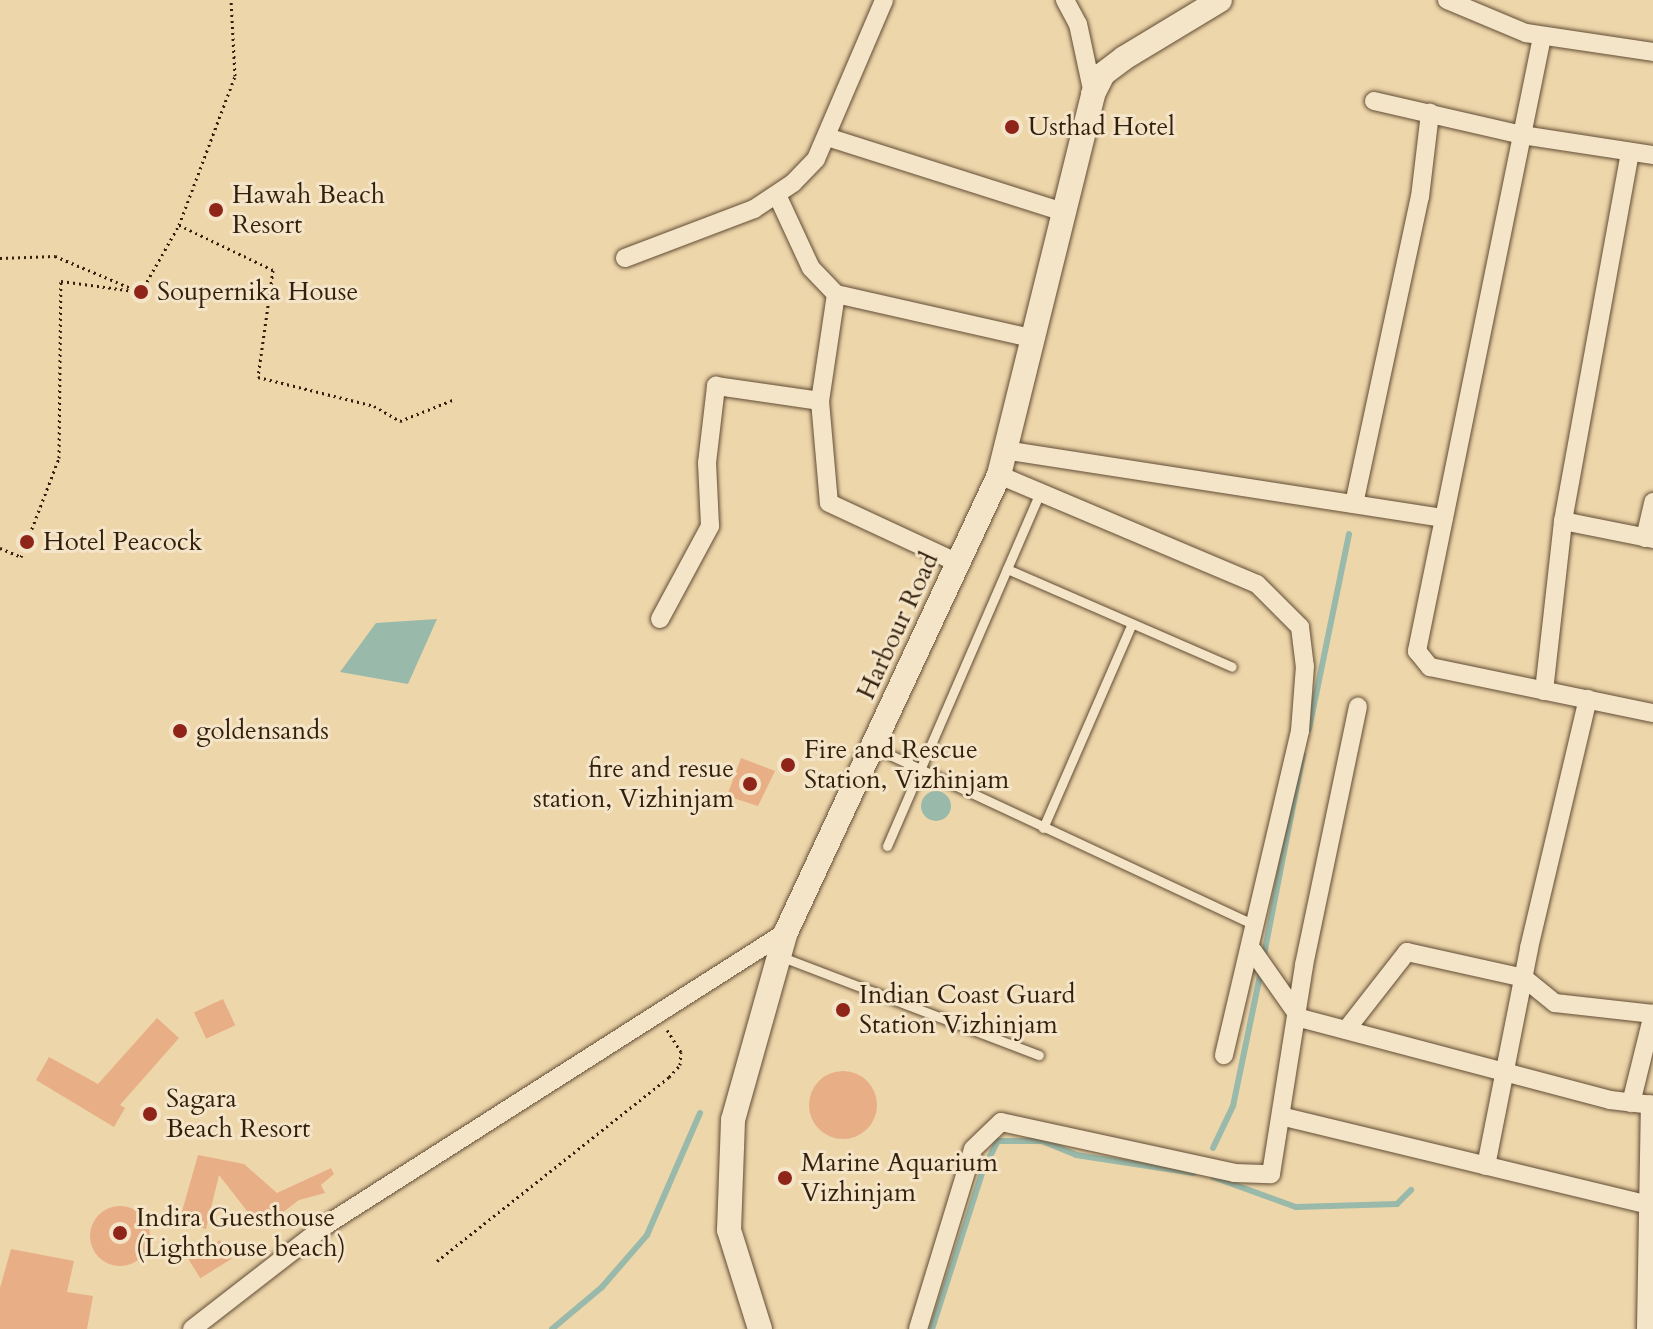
<!DOCTYPE html>
<html>
<head>
<meta charset="utf-8">
<style>
	body { margin:0 }
	#map { position:relative; width:1653px; height:1329px; overflow:hidden; background:#eed6ab; font-family:Cardo,serif }
	div>[style] { position:absolute }
	.water>* { inset:0; background:#99b9aa }
	.round { border-radius:50% }
	.stream>* { height:6px; margin:-3px; padding:0 3px; transform-origin:3px; border-radius:3px; background:#99b9aa }
	.building>* { inset:0; background:#e8ae85; transform-origin:0 0 }
	.path>* { height:3px; margin-top:-1.5px; transform-origin:0; background:repeating-linear-gradient(90deg,#321f0c 0 2px,transparent 0 6px) }
	.roads { filter:drop-shadow(0 0 2px #614d34) drop-shadow(0 0 2px #614d34) }
	.lane>* { height:9px; margin:-4.5px; padding:0 4.5px; transform-origin:4.5px; border-radius:4.5px; background:#f4e4c8 }
	.street>* { height:18px; margin:-9px; padding:0 9px; transform-origin:9px; border-radius:9px; background:#f4e4c8 }
	.secondary>* { height:24px; margin:-12px; padding:0 12px; transform-origin:12px; border-radius:12px; background:#f4e4c8 }
	.dots>* { width:22px; height:22px; translate:-50% -50%; box-sizing:border-box; border:4px solid #f4e4c8; border-radius:50% }
	span { translate:-50% -50%; white-space:nowrap; text-align:center; line-height:1.15; -webkit-text-stroke:6px #f4e4c8; paint-order:stroke }
	.poi-label { font-size:26px; color:#321f0c }
	.left { translate:0 -50%; text-align:left }
	.right { translate:-100% -50%; text-align:right }
	.street-label { font-size:26px; color:#321f0c }
</style>
</head>
<body>
<div id="map">
	<div class="water">
		<div style="clip-path:polygon(437px 619px,408px 684px,340px 672px,376px 623px)"></div>
		<div class="round" style="left:921px;top:791px;width:30px;height:30px"></div>
	</div>
	<div class="stream">
		<div style="left:1309px;top:729px;width:199px;rotate:-78.4deg"></div>
		<div style="left:1263px;top:960px;width:209px;rotate:-79deg"></div>
		<div style="left:1213px;top:1148px;width:47px;rotate:-64.5deg"></div>
		<div style="left:1233px;top:1106px;width:138px;rotate:-78.3deg"></div>
		<div style="left:1213px;top:1177px;width:88px;rotate:19.9deg"></div>
		<div style="left:1296px;top:1207px;width:101px;rotate:-1.7deg"></div>
		<div style="left:1397px;top:1204px;width:20px;rotate:-45deg"></div>
		<div style="left:552px;top:1329px;width:65px;rotate:-40deg"></div>
		<div style="left:602px;top:1287px;width:69px;rotate:-49.1deg"></div>
		<div style="left:647px;top:1235px;width:133px;rotate:-66.5deg"></div>
		<div style="left:932px;top:1329px;width:167px;rotate:-72.2deg"></div>
		<div style="left:983px;top:1170px;width:33px;rotate:-63deg"></div>
		<div style="left:998px;top:1141px;width:44px"></div>
		<div style="left:1042px;top:1141px;width:37px;rotate:22deg"></div>
		<div style="left:1076px;top:1155px;width:119px;rotate:8.7deg"></div>
	</div>
	<div class="building">
		<div style="clip-path:polygon(741px 758px,775px 771px,758px 806px,727px 796px)"></div>
		<div style="left:223px;top:999px;width:29px;height:32px;rotate:65deg"></div>
		<div style="clip-path:polygon(157px 1018px,179px 1038px,120px 1105px,125px 1108px,114px 1127px,36px 1080px,49px 1057px,98px 1084px)"></div>
		<div class="round" style="left:809px;top:1071px;width:68px;height:68px"></div>
		<div style="clip-path:polygon(198px 1155px,244px 1164px,277px 1193px,331px 1168px,334px 1174px,321px 1185px,325px 1193px,299px 1200px,261px 1229px,219px 1175px,206px 1229px,179px 1222px)"></div>
		<div class="round" style="left:90px;top:1206px;width:60px;height:60px"></div>
		<div style="left:220px;top:1240px;width:22px;height:37px;rotate:58deg"></div>
		<div style="clip-path:polygon(11px 1249px,74px 1261px,67px 1292px,93px 1296px,87px 1329px,0 1329px,0 1288px)"></div>
	</div>
	<div class="path">
		<div style="left:179px;top:225px;width:104px;rotate:25.6deg"></div>
		<div style="left:273px;top:270px;width:108px;rotate:98deg"></div>
		<div style="left:258px;top:377px;width:120px;rotate:14deg"></div>
		<div style="left:374px;top:406px;width:30px;rotate:30deg"></div>
		<div style="left:400px;top:421px;width:59px;rotate:-21.8deg"></div>
		<div style="left:0;top:258px;width:55px;rotate:-2.1deg"></div>
		<div style="left:55px;top:256px;width:85px;rotate:22.9deg"></div>
		<div style="left:141px;top:292px;width:77px;rotate:-60.4deg"></div>
		<div style="left:179px;top:225px;width:159px;rotate:-69.4deg"></div>
		<div style="left:235px;top:76px;width:76px;rotate:-93deg"></div>
		<div style="left:0;top:548px;width:23px;rotate:23deg"></div>
		<div style="left:21px;top:557px;width:106px;rotate:-69deg"></div>
		<div style="left:59px;top:458px;width:177px;rotate:-89.4deg"></div>
		<div style="left:61px;top:281px;width:81px;rotate:7.8deg"></div>
		<div style="left:437px;top:1261px;width:296px;rotate:-38.4deg"></div>
		<div style="left:669px;top:1077px;width:16px;rotate:-47deg"></div>
		<div style="left:680px;top:1065px;width:13px;rotate:-86deg"></div>
		<div style="left:681px;top:1052px;width:26px;rotate:-122deg"></div>
	</div>
	<div class="roads">
		<div class="lane">
			<div style="left:1007px;top:569px;width:245px;rotate:23.5deg"></div>
			<div style="left:873px;top:747px;width:421px;rotate:25deg"></div>
			<div style="left:1043px;top:828px;width:223px;rotate:-66.5deg"></div>
			<div style="left:887px;top:846px;width:386px;rotate:-66.6deg"></div>
			<div style="left:782px;top:957px;width:275px;rotate:20.9deg"></div>
		</div>
		<div class="street">
			<div style="left:1065px;top:0;width:27px;rotate:62deg"></div>
			<div style="left:1078px;top:24px;width:72px;rotate:77.9deg"></div>
			<div style="left:1447px;top:0;width:86px;rotate:22.7deg"></div>
			<div style="left:1526px;top:33px;width:128px;rotate:8.5deg"></div>
			<div style="left:1542px;top:37px;width:627px;rotate:101.51deg"></div>
			<div style="left:1417px;top:651px;width:21px;rotate:51deg"></div>
			<div style="left:1430px;top:667px;width:228px;rotate:11.7deg"></div>
			<div style="left:1374px;top:101px;width:152px;rotate:12.9deg"></div>
			<div style="left:1522px;top:135px;width:133px;rotate:8.7deg"></div>
			<div style="left:827px;top:137px;width:248px;rotate:17.6deg"></div>
			<div style="left:778px;top:197px;width:78px;rotate:65.1deg"></div>
			<div style="left:811px;top:268px;width:36px;rotate:46deg"></div>
			<div style="left:836px;top:294px;width:201px;rotate:12.7deg"></div>
			<div style="left:625px;top:258px;width:138px;rotate:-20.8deg"></div>
			<div style="left:754px;top:209px;width:47px;rotate:-33.7deg"></div>
			<div style="left:793px;top:183px;width:33px;rotate:-46deg"></div>
			<div style="left:816px;top:159px;width:173px;rotate:-66.8deg"></div>
			<div style="left:836px;top:294px;width:108px;rotate:98.5deg"></div>
			<div style="left:820px;top:401px;width:102px;rotate:85deg"></div>
			<div style="left:829px;top:503px;width:142px;rotate:24.9deg"></div>
			<div style="left:1004px;top:450px;width:445px;rotate:8.8deg"></div>
			<div style="left:999px;top:475px;width:280px;rotate:22.9deg"></div>
			<div style="left:1257px;top:584px;width:61px;rotate:45deg"></div>
			<div style="left:1300px;top:627px;width:39px;rotate:83deg"></div>
			<div style="left:1305px;top:666px;width:65px;rotate:94.4deg"></div>
			<div style="left:1300px;top:731px;width:333px;rotate:103.2deg"></div>
			<div style="left:1354px;top:504px;width:314px;rotate:-77.9deg"></div>
			<div style="left:1420px;top:197px;width:85px;rotate:-83.2deg"></div>
			<div style="left:1563px;top:521px;width:92px;rotate:11.3deg"></div>
			<div style="left:1645px;top:538px;width:37px;rotate:-77deg"></div>
			<div style="left:660px;top:619px;width:106px;rotate:-61.7deg"></div>
			<div style="left:710px;top:526px;width:63px;rotate:-92.7deg"></div>
			<div style="left:707px;top:463px;width:78px;rotate:-83.3deg"></div>
			<div style="left:716px;top:386px;width:105px;rotate:8.2deg"></div>
			<div style="left:1544px;top:691px;width:171px;rotate:-83.6deg"></div>
			<div style="left:1563px;top:521px;width:375px;rotate:-79.7deg"></div>
			<div style="left:1253px;top:951px;width:82px;rotate:55deg"></div>
			<div style="left:1300px;top:1018px;width:321px;rotate:14.8deg"></div>
			<div style="left:1610px;top:1100px;width:43px;rotate:6.6deg"></div>
			<div style="left:1346px;top:1030px;width:99px;rotate:-52deg"></div>
			<div style="left:1407px;top:952px;width:120px;rotate:12.5deg"></div>
			<div style="left:1524px;top:978px;width:40px;rotate:39deg"></div>
			<div style="left:1555px;top:1003px;width:99px;rotate:6.4deg"></div>
			<div style="left:1631px;top:1103px;width:92px;rotate:-76.1deg"></div>
			<div style="left:1285px;top:1117px;width:370px;rotate:13.6deg"></div>
			<div style="left:1486px;top:1166px;width:222px;rotate:-78.8deg"></div>
			<div style="left:1529px;top:948px;width:256px;rotate:-76.7deg"></div>
			<div style="left:192px;top:1329px;width:170px;rotate:-37.8deg"></div>
			<div style="left:326px;top:1225px;width:545px;rotate:-32.5deg"></div>
			<div style="left:918px;top:1329px;width:188px;rotate:-73deg"></div>
			<div style="left:973px;top:1149px;width:39px;rotate:-44deg"></div>
			<div style="left:1001px;top:1122px;width:239px;rotate:12.3deg"></div>
			<div style="left:1234px;top:1173px;width:37px;rotate:2deg"></div>
			<div style="left:1271px;top:1174px;width:212px;rotate:-81deg"></div>
			<div style="left:1304px;top:965px;width:264px;rotate:-78.2deg"></div>
			<div style="left:1646px;top:1329px;width:225px;rotate:-89deg"></div>
		</div>
		<div class="secondary">
			<div style="left:760px;top:1329px;width:104px;rotate:-107.4deg"></div>
			<div style="left:729px;top:1230px;width:110px;rotate:-87.9deg"></div>
			<div style="left:733px;top:1120px;width:195px;rotate:-74.3deg"></div>
			<div style="left:786px;top:932px;width:504px;rotate:-65.01deg"></div>
			<div style="left:999px;top:475px;width:392px;rotate:-76.1deg"></div>
			<div style="left:1093px;top:94px;width:22px;rotate:-63deg"></div>
			<div style="left:1103px;top:74px;width:26px;rotate:-37deg"></div>
			<div style="left:1124px;top:58px;width:112px;rotate:-31.1deg"></div>
		</div>
	</div>
	<div class="dots">
		<div style="left:1012px;top:127px;background:#8f2418"></div>
		<div style="left:216px;top:210px;background:#8f2418"></div>
		<div style="left:141px;top:292px;background:#8f2418"></div>
		<div style="left:27px;top:542px;background:#8f2418"></div>
		<div style="left:180px;top:731px;background:#8f2418"></div>
		<div style="left:788px;top:765px;background:#8f2418"></div>
		<div style="left:750px;top:784px;background:#8f2418"></div>
		<div style="left:843px;top:1010px;background:#8f2418"></div>
		<div style="left:150px;top:1114px;background:#8f2418"></div>
		<div style="left:785px;top:1178px;background:#8f2418"></div>
		<div style="left:120px;top:1233px;background:#8f2418"></div>
	</div>
	<div class="poi-label">
		<span class="left" style="left:1028px;top:127px">Usthad Hotel</span>
		<span class="left" style="left:232px;top:210px">Hawah Beach<br>Resort</span>
		<span class="left" style="left:157px;top:292px">Soupernika House</span>
		<span class="left" style="left:43px;top:542px">Hotel Peacock</span>
		<span class="left" style="left:196px;top:731px">goldensands</span>
		<span class="left" style="left:804px;top:765px">Fire and Rescue<br>Station, Vizhinjam</span>
		<span class="right" style="left:734px;top:784px">fire and resue<br>station, Vizhinjam</span>
		<span class="left" style="left:859px;top:1010px">Indian Coast Guard<br>Station Vizhinjam</span>
		<span class="left" style="left:166px;top:1114px">Sagara<br>Beach Resort</span>
		<span class="left" style="left:801px;top:1178px">Marine Aquarium<br>Vizhinjam</span>
		<span class="left" style="left:136px;top:1233px">Indira Guesthouse<br>(Lighthouse beach)</span>
	</div>
	<div class="street-label">
		<span style="left:898px;top:626px;rotate:-65deg">Harbour Road</span>
	</div>
</div>
</body>
</html>
